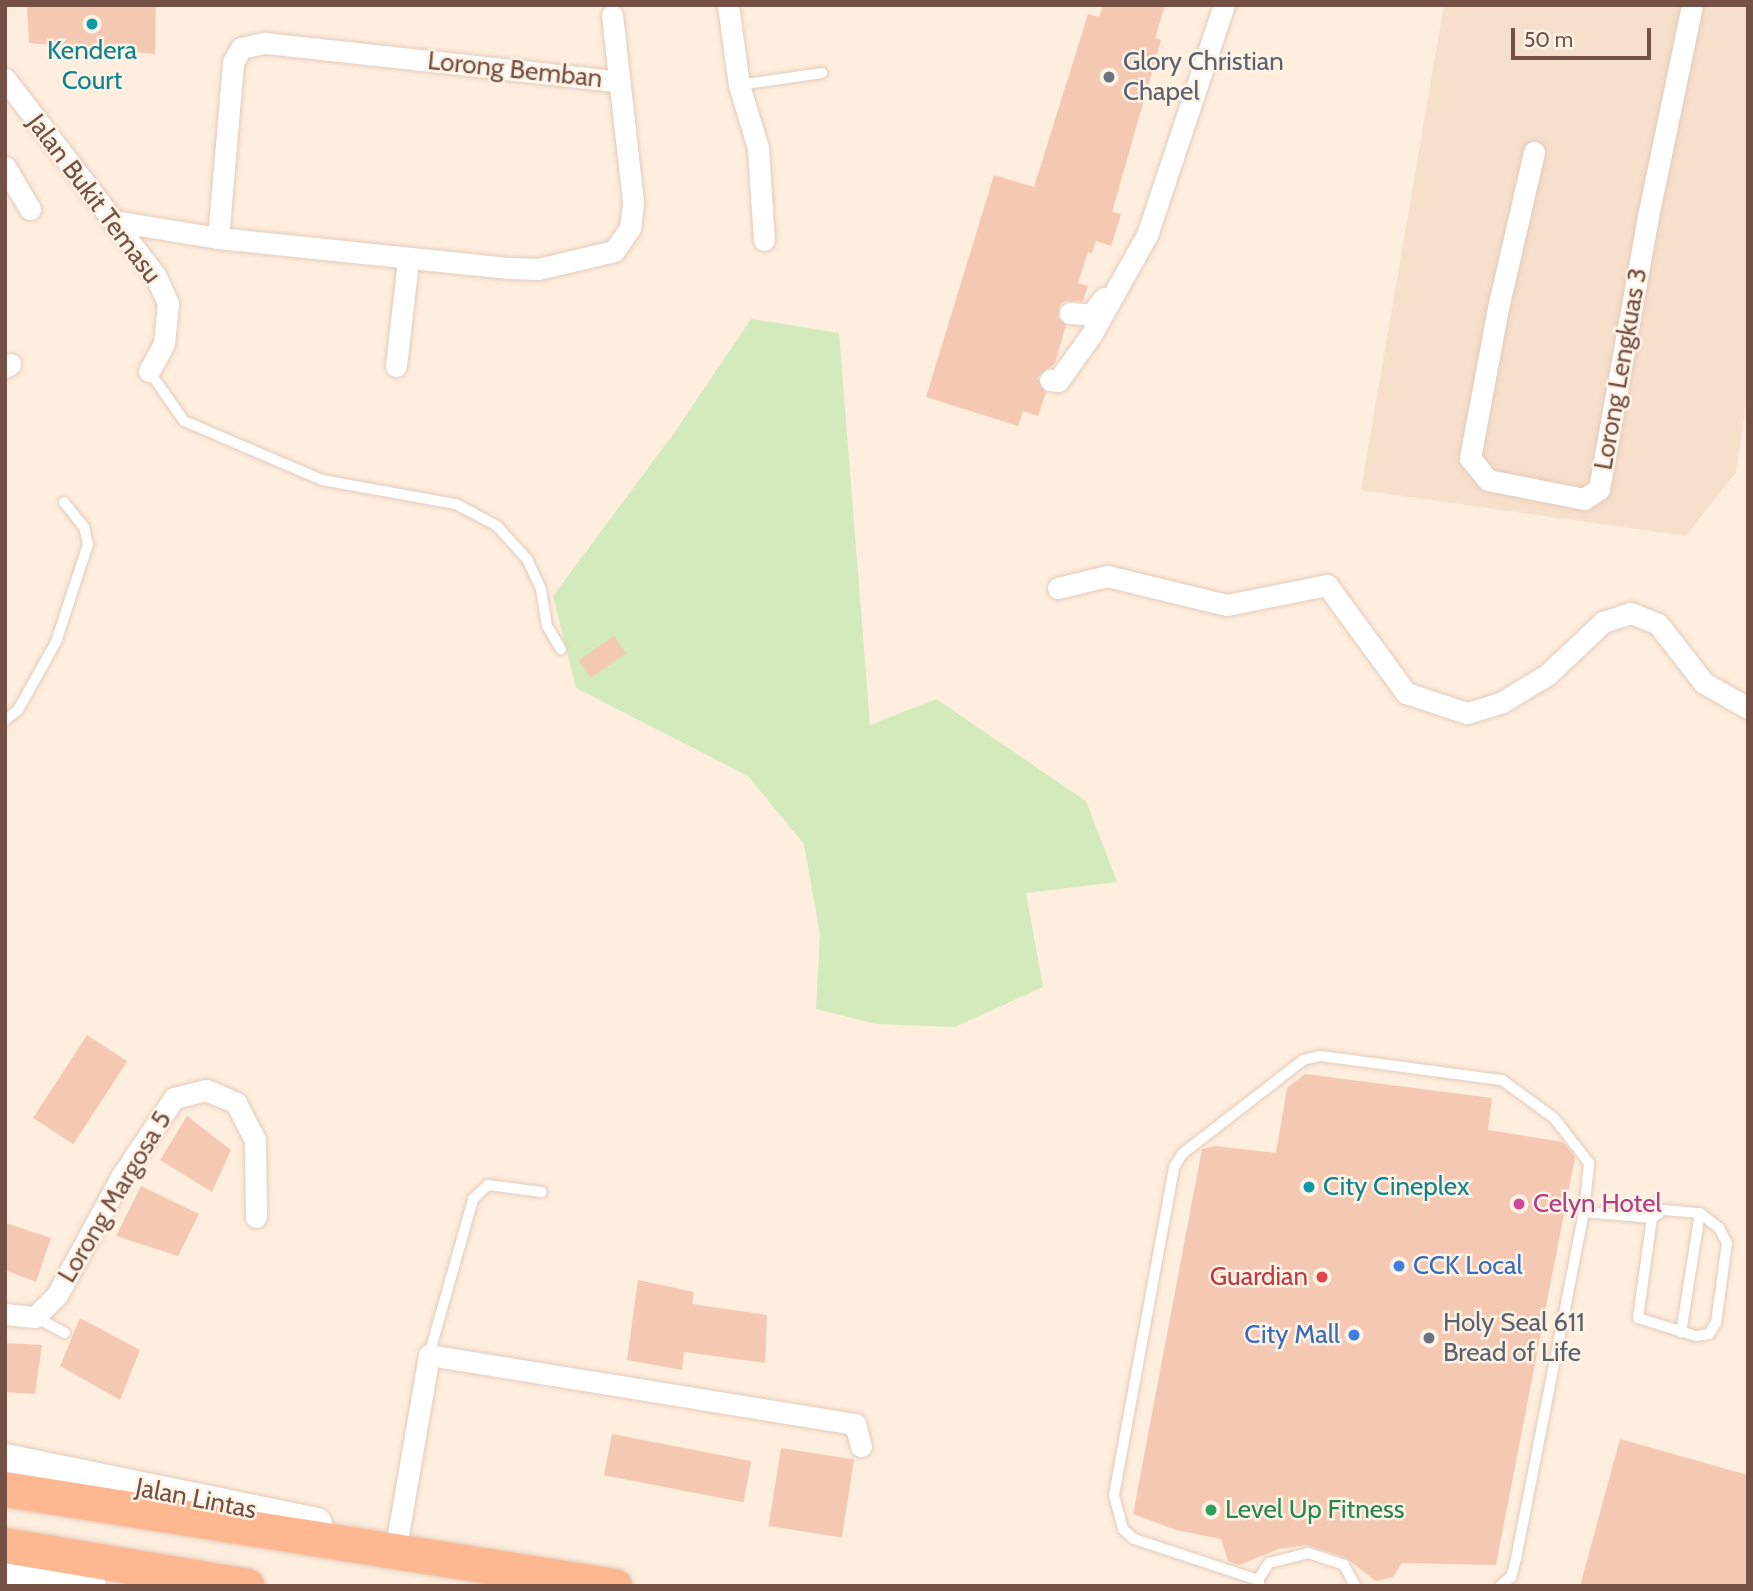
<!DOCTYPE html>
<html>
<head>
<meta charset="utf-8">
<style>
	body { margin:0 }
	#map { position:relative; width:1753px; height:1591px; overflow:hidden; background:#feeedd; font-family:Cabin,sans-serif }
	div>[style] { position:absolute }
	.residential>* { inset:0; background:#f6dfcb }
	.green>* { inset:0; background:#d3ebbc }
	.building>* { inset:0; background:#f5c8b3; transform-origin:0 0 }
	.roads { filter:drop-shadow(0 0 2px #e4cbbc) drop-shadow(0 0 2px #e4cbbc) }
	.service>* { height:10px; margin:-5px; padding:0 5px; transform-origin:5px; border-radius:5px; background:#fff }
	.minor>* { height:21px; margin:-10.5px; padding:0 10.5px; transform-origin:10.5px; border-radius:10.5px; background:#fff }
	.secondary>* { height:30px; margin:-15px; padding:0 15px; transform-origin:15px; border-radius:15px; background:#fff }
	.trunk>* { height:35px; margin:-17.5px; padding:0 17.5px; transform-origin:17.5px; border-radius:17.5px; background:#feb891 }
	.dots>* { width:19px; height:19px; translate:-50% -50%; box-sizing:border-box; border:4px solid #fff3e5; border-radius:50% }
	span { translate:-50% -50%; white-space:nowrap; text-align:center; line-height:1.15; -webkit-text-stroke:5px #fff3e5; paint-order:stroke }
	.culture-label { font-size:26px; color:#0d838f }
	.left { translate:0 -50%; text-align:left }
	.worship-label { font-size:26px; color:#5b616d }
	.street-label { font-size:26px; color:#755145 }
	.hotel-label { font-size:26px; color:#b23c85 }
	.shop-label { font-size:26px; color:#366cbe }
	.right { translate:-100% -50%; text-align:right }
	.health-label { font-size:26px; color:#be3a42 }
	.leisure-label { font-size:26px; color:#27864d }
	.frame { position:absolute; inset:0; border:7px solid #755145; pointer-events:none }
	.scale { position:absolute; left:1511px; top:28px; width:140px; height:32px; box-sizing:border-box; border:4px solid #755145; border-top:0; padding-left:9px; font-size:21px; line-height:24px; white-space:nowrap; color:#755145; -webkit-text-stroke:5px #fff3e5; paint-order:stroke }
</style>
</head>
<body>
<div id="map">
	<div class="residential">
		<div style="clip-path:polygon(1444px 5px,1748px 5px,1748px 392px,1736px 472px,1686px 536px,1361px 490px)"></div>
	</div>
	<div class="green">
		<div style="clip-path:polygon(751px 319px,839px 333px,870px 725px,936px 699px,1086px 801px,1117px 882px,1026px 893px,1043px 987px,955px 1027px,876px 1024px,816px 1009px,820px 935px,804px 844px,748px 776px,576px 688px,553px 596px,677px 429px)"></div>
	</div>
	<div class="building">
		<div style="clip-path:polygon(27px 5px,156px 5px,155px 54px,29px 43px)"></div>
		<div style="clip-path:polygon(1103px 5px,1165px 5px,1155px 38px,1161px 40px,1112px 212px,1121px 214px,1111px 246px,1096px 241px,1092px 253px,1088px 252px,1078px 283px,1088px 286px,1083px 301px,1065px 301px,1059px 306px,1058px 318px,1066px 325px,1055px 363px,1037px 378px,1046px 392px,1038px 416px,1023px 411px,1018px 426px,926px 397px,994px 175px,1034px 187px,1088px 14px,1099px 17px)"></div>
		<div style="left:614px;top:636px;width:21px;height:43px;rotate:55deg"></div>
		<div style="left:87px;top:1035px;width:48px;height:99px;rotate:33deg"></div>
		<div style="clip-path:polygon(1305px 1074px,1492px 1098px,1488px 1130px,1563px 1142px,1575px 1157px,1496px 1565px,1402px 1563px,1393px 1577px,1376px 1581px,1346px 1558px,1307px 1545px,1279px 1549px,1239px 1565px,1228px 1561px,1221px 1539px,1176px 1530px,1133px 1514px,1202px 1149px,1215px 1146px,1276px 1153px,1287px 1088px)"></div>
		<div style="clip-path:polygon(187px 1116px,231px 1150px,212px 1192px,160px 1160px)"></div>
		<div style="clip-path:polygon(141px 1186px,199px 1214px,178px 1256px,116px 1236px)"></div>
		<div style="clip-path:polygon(5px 1223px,51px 1238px,36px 1282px,5px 1270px)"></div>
		<div style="clip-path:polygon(638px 1280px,694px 1292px,692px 1304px,767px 1315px,765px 1363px,684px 1352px,682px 1370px,627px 1360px)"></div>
		<div style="clip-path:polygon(80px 1318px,140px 1350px,120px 1400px,60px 1366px)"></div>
		<div style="clip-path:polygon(5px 1343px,42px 1345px,35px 1394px,5px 1392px)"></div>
		<div style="left:612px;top:1434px;width:142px;height:42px;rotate:11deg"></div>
		<div style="clip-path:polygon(1620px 1439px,1748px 1475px,1748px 1586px,1580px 1586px)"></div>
		<div style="left:781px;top:1448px;width:74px;height:79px;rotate:9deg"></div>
	</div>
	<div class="roads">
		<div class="service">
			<div style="left:739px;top:85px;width:84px;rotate:-8.2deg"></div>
			<div style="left:149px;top:371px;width:61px;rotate:55deg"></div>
			<div style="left:184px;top:421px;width:150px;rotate:23.1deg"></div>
			<div style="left:322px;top:480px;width:136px;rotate:10.2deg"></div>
			<div style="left:456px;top:504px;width:47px;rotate:28.2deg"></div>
			<div style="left:497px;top:526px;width:45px;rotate:47.7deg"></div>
			<div style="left:527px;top:559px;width:33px;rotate:65deg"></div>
			<div style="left:541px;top:589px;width:37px;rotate:81deg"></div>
			<div style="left:547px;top:626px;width:27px;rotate:59deg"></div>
			<div style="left:5px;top:720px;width:16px;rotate:-38deg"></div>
			<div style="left:18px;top:710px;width:78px;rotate:-60.8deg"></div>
			<div style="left:56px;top:642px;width:103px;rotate:-71.9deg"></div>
			<div style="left:88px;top:544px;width:17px;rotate:-103deg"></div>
			<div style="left:84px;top:527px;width:32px;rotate:-129deg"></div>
			<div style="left:1584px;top:1212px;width:68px;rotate:5deg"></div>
			<div style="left:1652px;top:1218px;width:14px;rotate:-34deg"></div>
			<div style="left:1664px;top:1210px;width:36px;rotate:5deg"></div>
			<div style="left:1700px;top:1213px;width:121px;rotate:99deg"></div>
			<div style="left:1652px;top:1218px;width:101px;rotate:98deg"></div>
			<div style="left:1638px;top:1318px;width:61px;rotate:17.2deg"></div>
			<div style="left:1696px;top:1336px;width:13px;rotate:-9deg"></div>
			<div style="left:1709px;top:1334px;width:13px;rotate:-58deg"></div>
			<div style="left:1716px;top:1323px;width:81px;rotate:-82.2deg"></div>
			<div style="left:1727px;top:1243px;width:17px;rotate:-118deg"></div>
			<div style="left:1719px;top:1228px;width:24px;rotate:-142deg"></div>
			<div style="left:35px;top:1317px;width:34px;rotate:28deg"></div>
			<div style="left:429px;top:1355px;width:162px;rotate:-74.2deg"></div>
			<div style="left:473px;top:1199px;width:21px;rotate:-43deg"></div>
			<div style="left:488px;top:1185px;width:54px;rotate:7.4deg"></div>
			<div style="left:1258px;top:1580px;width:20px;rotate:-57deg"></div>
			<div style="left:1269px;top:1563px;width:40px;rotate:-14.4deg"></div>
			<div style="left:1308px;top:1553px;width:38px;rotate:18deg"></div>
			<div style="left:1344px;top:1565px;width:24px;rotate:62deg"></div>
			<div style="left:1260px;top:1586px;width:6px;rotate:-108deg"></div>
			<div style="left:1258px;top:1580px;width:131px;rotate:-161.7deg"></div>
			<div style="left:1134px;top:1539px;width:15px;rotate:-138deg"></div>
			<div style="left:1123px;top:1529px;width:35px;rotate:-105deg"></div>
			<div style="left:1114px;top:1495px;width:333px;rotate:-79.6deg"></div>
			<div style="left:1174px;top:1167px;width:15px;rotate:-58deg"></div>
			<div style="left:1182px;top:1154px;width:153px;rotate:-37.8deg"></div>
			<div style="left:1303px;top:1060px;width:18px;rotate:-13deg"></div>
			<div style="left:1321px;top:1056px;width:183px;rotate:7.6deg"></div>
			<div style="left:1502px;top:1080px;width:64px;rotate:36.2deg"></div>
			<div style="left:1554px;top:1118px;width:57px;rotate:52.1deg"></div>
			<div style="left:1589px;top:1163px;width:49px;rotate:95.8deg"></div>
			<div style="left:1584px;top:1212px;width:349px;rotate:101.1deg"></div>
			<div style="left:1517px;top:1555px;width:23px;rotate:105deg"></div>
			<div style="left:1511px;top:1577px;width:14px;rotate:141deg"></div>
		</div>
		<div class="minor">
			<div style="left:728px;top:5px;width:81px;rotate:82.2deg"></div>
			<div style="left:739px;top:85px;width:66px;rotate:73.2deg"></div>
			<div style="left:758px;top:148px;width:92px;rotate:86.3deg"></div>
			<div style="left:5px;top:79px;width:247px;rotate:52.6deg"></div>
			<div style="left:155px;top:275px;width:31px;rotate:65deg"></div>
			<div style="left:168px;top:303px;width:41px;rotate:95.6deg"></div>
			<div style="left:164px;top:344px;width:31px;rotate:119deg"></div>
			<div style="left:1534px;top:152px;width:160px;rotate:103deg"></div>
			<div style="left:1498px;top:308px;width:153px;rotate:100.6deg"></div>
			<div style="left:1470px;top:458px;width:28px;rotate:51deg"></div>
			<div style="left:1488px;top:480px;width:98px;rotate:11.2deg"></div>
			<div style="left:1584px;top:499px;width:18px;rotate:-34deg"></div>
			<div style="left:1599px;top:489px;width:277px;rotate:-79.8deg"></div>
			<div style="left:1648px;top:216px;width:216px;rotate:-78.2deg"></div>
			<div style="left:5px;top:167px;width:49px;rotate:59.2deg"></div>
			<div style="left:114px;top:221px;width:105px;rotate:9.3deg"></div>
			<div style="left:218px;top:238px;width:294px;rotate:5.9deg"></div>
			<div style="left:510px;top:268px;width:28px;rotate:2deg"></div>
			<div style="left:538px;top:269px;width:78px;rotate:-13.3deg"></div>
			<div style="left:614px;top:251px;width:28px;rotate:-55deg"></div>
			<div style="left:630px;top:228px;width:26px;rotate:-83deg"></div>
			<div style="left:633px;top:202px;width:188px;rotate:-96.4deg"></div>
			<div style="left:218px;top:238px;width:177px;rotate:-85.1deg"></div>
			<div style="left:233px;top:62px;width:16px;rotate:-60deg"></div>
			<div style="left:241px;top:48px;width:25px;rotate:-12deg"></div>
			<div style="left:265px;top:43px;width:354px;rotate:6.2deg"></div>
			<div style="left:1070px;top:313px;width:21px;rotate:5deg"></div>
			<div style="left:1091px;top:315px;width:21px;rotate:-53deg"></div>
			<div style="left:396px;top:366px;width:107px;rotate:-83.5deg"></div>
			<div style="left:5px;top:367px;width:6px;rotate:-31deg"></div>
			<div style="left:1050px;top:380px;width:8px;rotate:7deg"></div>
			<div style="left:1058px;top:381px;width:57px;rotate:-54.3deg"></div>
			<div style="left:1091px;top:335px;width:115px;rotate:-60.8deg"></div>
			<div style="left:1147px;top:235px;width:243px;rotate:-71.5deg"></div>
			<div style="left:1058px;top:588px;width:50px;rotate:-13.8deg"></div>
			<div style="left:1107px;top:576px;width:123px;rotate:13.6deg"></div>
			<div style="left:1227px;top:605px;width:102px;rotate:-11.3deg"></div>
			<div style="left:1327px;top:585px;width:134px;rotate:53.8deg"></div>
			<div style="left:1406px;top:693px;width:64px;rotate:18.2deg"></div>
			<div style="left:1467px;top:713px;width:37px;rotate:-17deg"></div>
			<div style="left:1502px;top:702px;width:52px;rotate:-31deg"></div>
			<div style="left:1547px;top:675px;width:77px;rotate:-43.4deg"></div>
			<div style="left:1603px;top:622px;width:29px;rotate:-18deg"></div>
			<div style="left:1631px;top:613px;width:29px;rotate:22deg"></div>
			<div style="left:1658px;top:624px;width:75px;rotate:52.1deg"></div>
			<div style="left:1704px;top:683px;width:51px;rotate:29.6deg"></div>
			<div style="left:5px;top:1314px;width:30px;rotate:6deg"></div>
			<div style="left:35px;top:1317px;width:31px;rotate:-45deg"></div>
			<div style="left:57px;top:1295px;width:134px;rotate:-61.5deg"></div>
			<div style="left:121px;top:1177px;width:95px;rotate:-56.1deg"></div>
			<div style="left:174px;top:1098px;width:33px;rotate:-14deg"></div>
			<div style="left:206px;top:1090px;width:33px;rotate:23deg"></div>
			<div style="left:236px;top:1103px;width:42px;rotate:62.8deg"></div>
			<div style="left:255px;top:1140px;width:77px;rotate:89.3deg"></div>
			<div style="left:395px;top:1552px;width:200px;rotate:-80.2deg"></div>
			<div style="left:429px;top:1355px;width:432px;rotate:9.2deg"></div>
			<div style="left:855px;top:1424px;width:23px;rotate:75deg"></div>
		</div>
		<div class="secondary">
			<div style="left:5px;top:1459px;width:318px;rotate:11.6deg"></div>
			<div style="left:5px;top:1572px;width:87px;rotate:9.2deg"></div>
		</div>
		<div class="trunk">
			<div style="left:5px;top:1489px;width:617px;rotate:9.05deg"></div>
			<div style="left:5px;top:1545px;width:245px;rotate:9.6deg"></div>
		</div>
	</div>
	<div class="dots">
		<div style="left:92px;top:24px;background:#0f9aa8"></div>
		<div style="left:1109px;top:77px;background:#6b7280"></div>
		<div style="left:1309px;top:1187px;background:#0f9aa8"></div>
		<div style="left:1519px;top:1204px;background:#d1479c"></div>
		<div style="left:1399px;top:1266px;background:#3f7fe0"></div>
		<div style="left:1322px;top:1277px;background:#e0444e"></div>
		<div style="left:1354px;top:1335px;background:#3f7fe0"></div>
		<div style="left:1429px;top:1338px;background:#6b7280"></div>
		<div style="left:1211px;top:1510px;background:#2e9e5b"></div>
	</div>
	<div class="culture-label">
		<span style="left:92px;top:66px">Kendera<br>Court</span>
		<span class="left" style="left:1323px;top:1187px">City Cineplex</span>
	</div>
	<div class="worship-label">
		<span class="left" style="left:1123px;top:77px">Glory Christian<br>Chapel</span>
		<span class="left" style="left:1443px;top:1338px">Holy Seal 611<br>Bread of Life</span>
	</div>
	<div class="street-label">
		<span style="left:515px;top:70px;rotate:6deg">Lorong Bemban</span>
		<span style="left:94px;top:199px;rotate:53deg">Jalan Bukit Temasu</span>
		<span style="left:1621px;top:369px;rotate:-80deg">Lorong Lengkuas 3</span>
		<span style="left:115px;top:1197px;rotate:-59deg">Lorong Margosa 5</span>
		<span style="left:196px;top:1499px;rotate:11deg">Jalan Lintas</span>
	</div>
	<div class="hotel-label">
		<span class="left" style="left:1533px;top:1204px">Celyn Hotel</span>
	</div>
	<div class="shop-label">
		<span class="left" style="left:1413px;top:1266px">CCK Local</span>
		<span class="right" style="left:1340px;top:1335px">City Mall</span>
	</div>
	<div class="health-label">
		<span class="right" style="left:1308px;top:1277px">Guardian</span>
	</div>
	<div class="leisure-label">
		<span class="left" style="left:1225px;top:1510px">Level Up Fitness</span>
	</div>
	<div class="frame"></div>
	<div class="scale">50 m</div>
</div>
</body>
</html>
